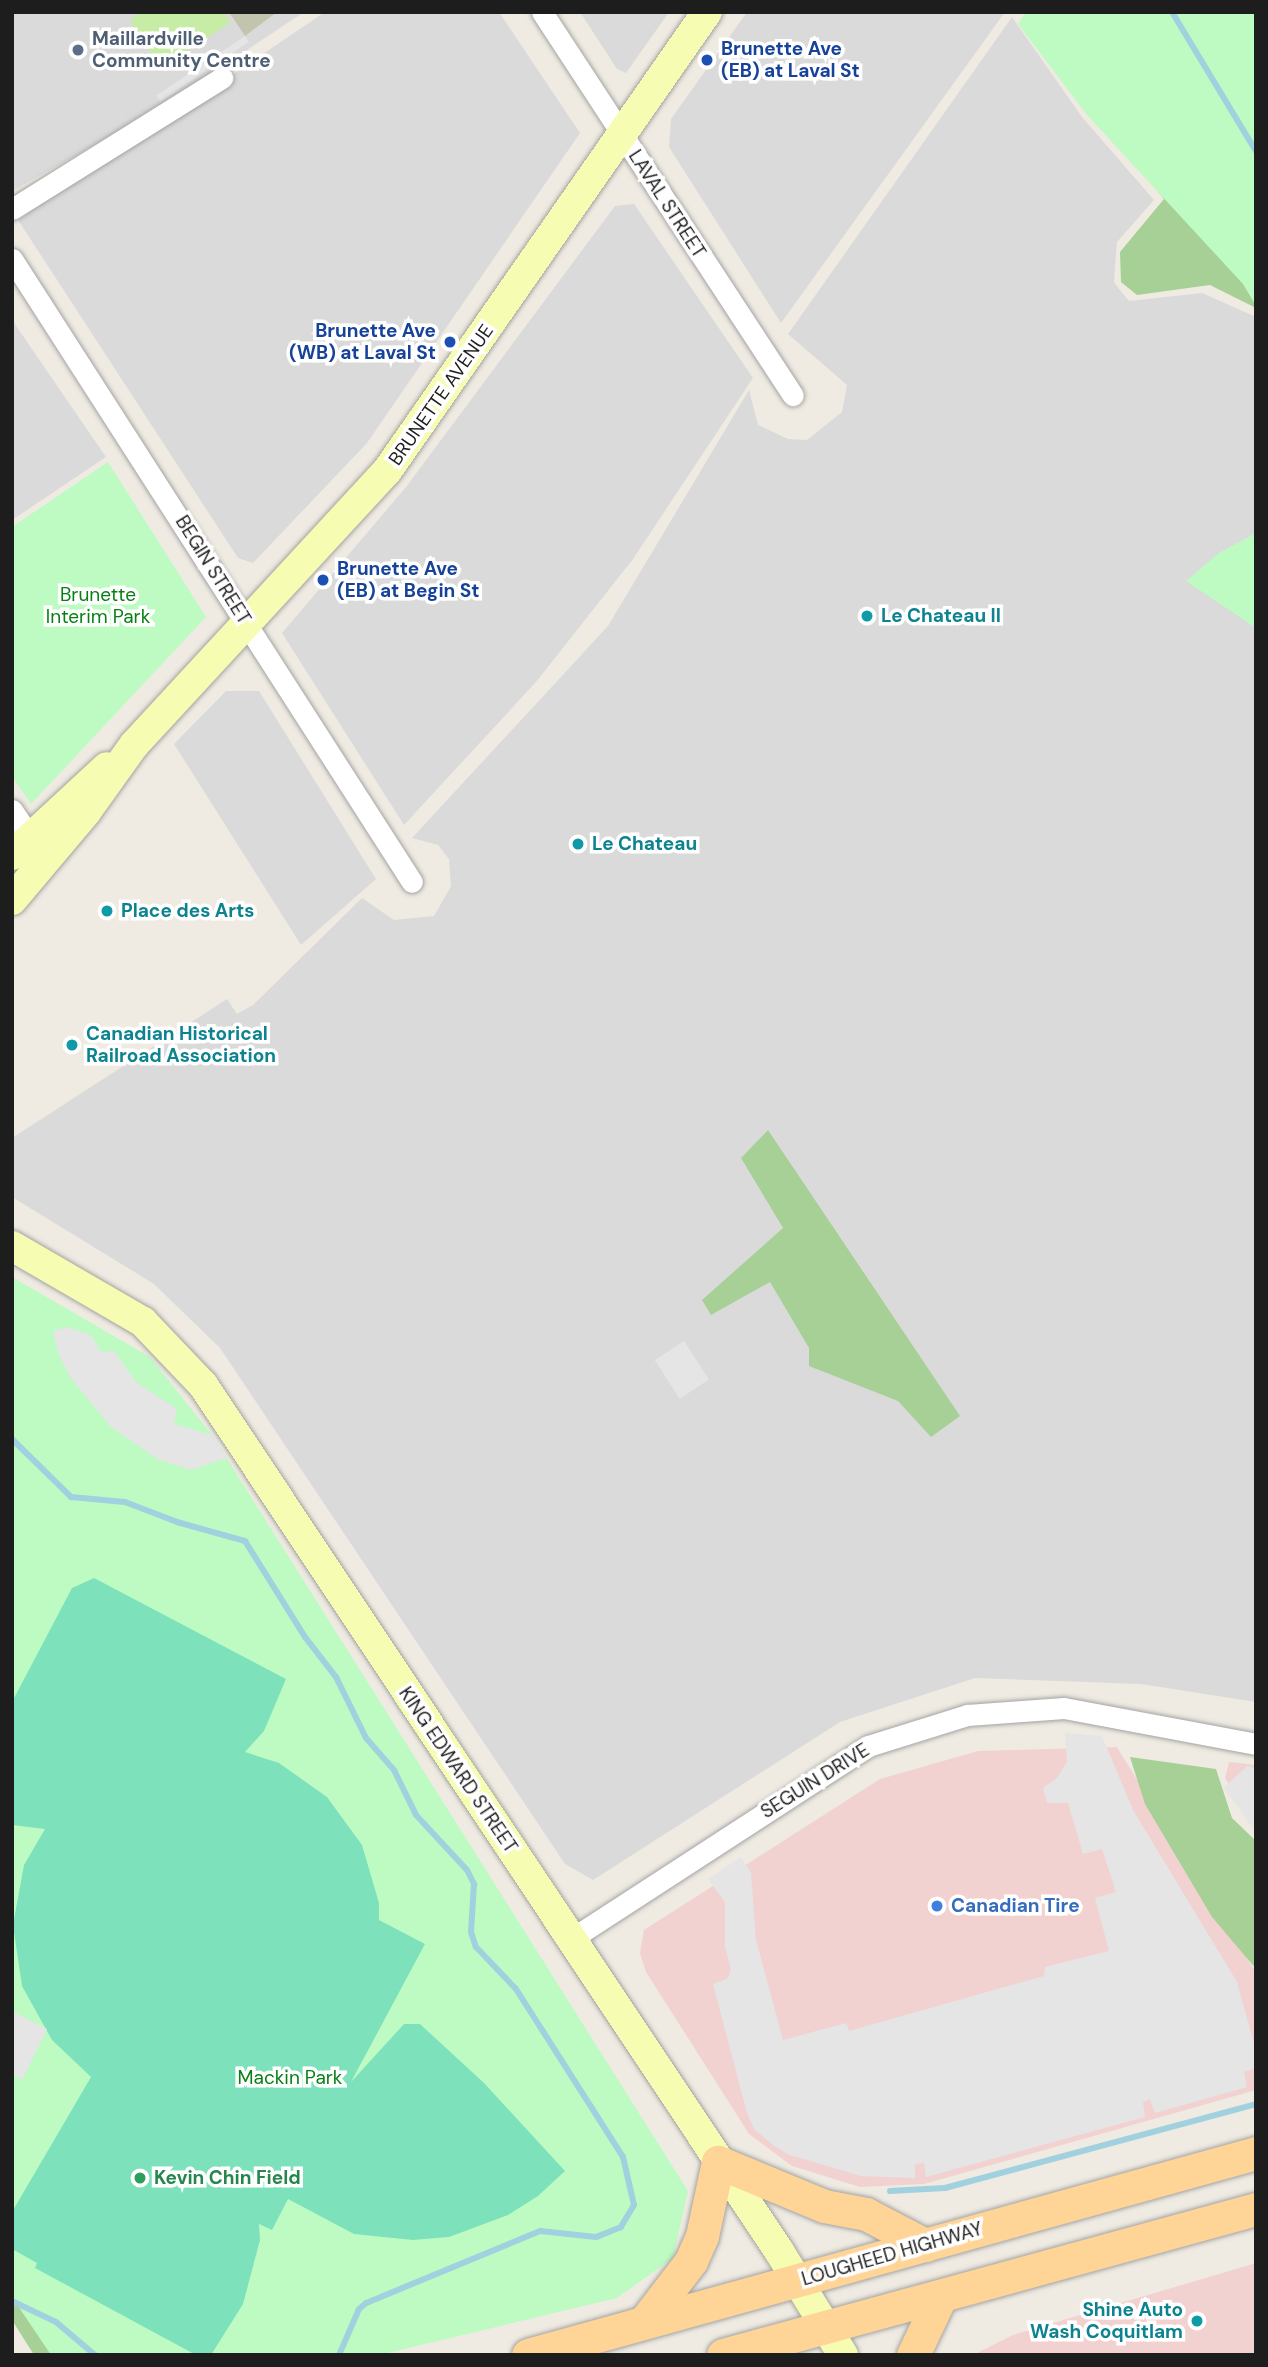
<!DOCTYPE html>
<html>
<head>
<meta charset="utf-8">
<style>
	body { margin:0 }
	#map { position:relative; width:1268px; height:2367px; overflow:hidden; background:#efebe2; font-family:"DM Sans",sans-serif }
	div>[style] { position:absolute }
	.residential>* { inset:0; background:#dbdada }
	.commercial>* { inset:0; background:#f1d2d1 }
	.construction>* { inset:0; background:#c3c4ae }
	.grass>* { inset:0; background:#c7eca6 }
	.forest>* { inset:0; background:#a6d095 }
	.park>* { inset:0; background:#bdfbc3 }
	.pitch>* { inset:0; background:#7de2bc }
	.parking>* { inset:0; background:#e5e5e5; transform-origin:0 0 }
	.stream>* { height:6px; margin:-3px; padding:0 3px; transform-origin:3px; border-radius:3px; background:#a1d0df }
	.roads { filter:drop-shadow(0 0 2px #a4a4a4) drop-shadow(0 0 2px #a4a4a4) }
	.minor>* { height:21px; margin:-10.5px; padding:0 10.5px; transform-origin:10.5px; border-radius:10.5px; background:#fff }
	.secondary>* { height:30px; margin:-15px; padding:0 15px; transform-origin:15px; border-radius:15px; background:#f7fcb3 }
	.primary>* { height:33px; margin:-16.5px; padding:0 16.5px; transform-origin:16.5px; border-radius:16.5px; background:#ffd497 }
	.dots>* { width:19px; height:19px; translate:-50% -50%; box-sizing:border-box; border:4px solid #fff; border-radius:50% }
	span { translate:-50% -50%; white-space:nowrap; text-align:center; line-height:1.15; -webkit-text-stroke:7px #fff; paint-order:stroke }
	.service-label { font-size:19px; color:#4e5e75; font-weight:700 }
	.left { translate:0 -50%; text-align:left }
	.transit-label { font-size:19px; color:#164399; font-weight:700 }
	.right { translate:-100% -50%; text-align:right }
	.street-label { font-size:19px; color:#1d1d1d }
	.park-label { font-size:19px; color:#077f13 }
	.culture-label { font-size:19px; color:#0d838f; font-weight:700 }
	.shop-label { font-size:19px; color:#366cbe; font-weight:700 }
	.leisure-label { font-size:19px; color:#27864d; font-weight:700 }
	.frame { position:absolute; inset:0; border:14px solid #1d1d1d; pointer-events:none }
</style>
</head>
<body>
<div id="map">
	<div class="residential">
		<div style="clip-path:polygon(12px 12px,304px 12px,155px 111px,12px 191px)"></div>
		<div style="clip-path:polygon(325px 12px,499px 12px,580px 133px,367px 443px,253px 563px,238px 558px,18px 220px)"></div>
		<div style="clip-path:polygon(580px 12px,669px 12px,626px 73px,617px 69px)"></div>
		<div style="clip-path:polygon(747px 12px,1005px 12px,781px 323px,669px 147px,671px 119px)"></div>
		<div style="clip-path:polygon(1012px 17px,1082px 117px,1154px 200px,1117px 242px,1114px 282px,1119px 289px,1129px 301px,1202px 293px,1256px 317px,1256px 1702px,1141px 1684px,975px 1678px,840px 1722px,593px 1880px,565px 1864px,220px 1348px,154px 1284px,12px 1197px,12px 1138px,227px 999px,237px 1014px,253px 1005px,362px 898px,394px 920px,434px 916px,451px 886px,449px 859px,438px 845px,412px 838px,608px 626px,749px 390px,758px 425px,788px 439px,807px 440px,842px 412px,847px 385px,788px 334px)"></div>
		<div style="clip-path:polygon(634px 204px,753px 378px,633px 559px,536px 682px,404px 825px,282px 633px,406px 487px,615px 206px)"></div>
		<div style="clip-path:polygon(12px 320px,106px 457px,12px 520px)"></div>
		<div style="clip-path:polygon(226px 691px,259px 691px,376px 879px,301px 945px,174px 744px)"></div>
	</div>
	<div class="commercial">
		<div style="clip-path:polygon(1117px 1747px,1256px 1973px,1256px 2090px,924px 2184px,860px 2187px,792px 2166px,749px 2134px,646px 1972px,640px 1953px,644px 1930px,880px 1779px,978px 1751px)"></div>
		<div style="clip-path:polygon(1229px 1762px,1256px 1765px,1256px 1828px,1225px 1778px)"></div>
		<div style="clip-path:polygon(1256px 2263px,1256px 2355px,973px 2355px,1013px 2335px)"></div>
	</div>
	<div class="construction">
		<div style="clip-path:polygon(229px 12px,277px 12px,245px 36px)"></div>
	</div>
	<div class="grass">
		<div style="clip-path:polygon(142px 12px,224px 12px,230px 23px,160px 68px,130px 20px)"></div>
	</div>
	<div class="forest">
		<div style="clip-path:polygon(1256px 12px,1256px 308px,1210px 285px,1137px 295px,1121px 282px,1120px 252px,1164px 199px,1028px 30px)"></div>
		<div style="clip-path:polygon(768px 1130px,960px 1416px,931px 1437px,898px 1401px,809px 1366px,809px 1348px,770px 1282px,711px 1315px,702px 1300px,783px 1228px,741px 1158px)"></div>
		<div style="clip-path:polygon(1130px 1757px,1216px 1769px,1232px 1818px,1256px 1841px,1256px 1969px,1212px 1917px,1145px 1804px)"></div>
		<div style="clip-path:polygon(12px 2272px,123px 2355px,34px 2355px,12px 2320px)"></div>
	</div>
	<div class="park">
		<div style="clip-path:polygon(1026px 12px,1256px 12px,1256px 306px,1243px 284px,1087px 115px,1018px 24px)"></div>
		<div style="clip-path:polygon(108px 462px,206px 617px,31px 804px,12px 776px,12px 527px)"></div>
		<div style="clip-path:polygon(1256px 533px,1256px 628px,1186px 581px,1219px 553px)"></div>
		<div style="clip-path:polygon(12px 1277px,150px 1357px,212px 1435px,688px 2191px,673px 2258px,617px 2298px,379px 2355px,51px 2355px,12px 2297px)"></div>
	</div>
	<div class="pitch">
		<div style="clip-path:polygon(94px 1578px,286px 1679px,264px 1731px,245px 1752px,279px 1763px,327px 1797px,362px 1845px,379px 1903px,379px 1920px,425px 1944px,351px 2082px,404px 2024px,420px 2024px,484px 2083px,565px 2171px,538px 2196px,508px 2215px,449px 2237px,413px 2240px,354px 2234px,288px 2199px,272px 2230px,259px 2224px,260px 2240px,243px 2304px,211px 2355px,196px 2355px,35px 2268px,37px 2263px,12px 2249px,12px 2212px,91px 2077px,52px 2040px,22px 1986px,13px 1925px,24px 1865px,45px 1829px,12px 1825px,12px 1702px,72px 1588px)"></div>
	</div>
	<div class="parking">
		<div style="left:245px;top:36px;width:7px;height:107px;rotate:56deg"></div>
		<div style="clip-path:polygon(67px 1327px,91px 1335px,101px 1352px,114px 1351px,136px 1382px,177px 1409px,174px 1424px,212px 1435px,227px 1458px,191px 1470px,157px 1459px,110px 1426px,70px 1377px,58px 1353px,53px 1331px)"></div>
		<div style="left:684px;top:1341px;width:46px;height:35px;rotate:57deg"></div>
		<div style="clip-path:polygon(1065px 1733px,1102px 1736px,1133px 1810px,1237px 1982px,1256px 2051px,1256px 2068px,1244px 2072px,1247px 2087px,1155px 2113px,1150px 2099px,1143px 2102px,1145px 2117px,926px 2177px,924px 2163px,915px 2164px,915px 2178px,861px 2176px,790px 2155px,774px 2146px,754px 2129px,747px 2113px,713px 1984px,727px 1979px,731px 1970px,725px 1946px,725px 1902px,708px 1879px,741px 1857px,751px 1873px,756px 1940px,783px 2040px,846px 2023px,849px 2031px,1044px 1976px,1045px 1967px,1109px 1951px,1095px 1898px,1116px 1892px,1102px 1849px,1083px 1854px,1068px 1803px,1047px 1803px,1043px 1788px,1057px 1778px,1067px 1762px)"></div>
		<div style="clip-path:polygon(1247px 1766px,1256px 1768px,1256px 1833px,1224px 1788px)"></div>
		<div style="clip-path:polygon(12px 2011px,47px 2029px,22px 2080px,12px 2074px)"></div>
	</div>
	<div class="stream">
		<div style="left:1172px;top:12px;width:162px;rotate:58.9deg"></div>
		<div style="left:12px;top:1439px;width:83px;rotate:44.5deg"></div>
		<div style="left:71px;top:1497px;width:54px;rotate:5.3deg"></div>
		<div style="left:125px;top:1502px;width:56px;rotate:21deg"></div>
		<div style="left:177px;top:1522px;width:71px;rotate:15.6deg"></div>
		<div style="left:245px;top:1541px;width:113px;rotate:58deg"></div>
		<div style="left:305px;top:1637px;width:51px;rotate:52.2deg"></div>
		<div style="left:336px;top:1677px;width:68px;rotate:63.8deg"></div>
		<div style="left:366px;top:1738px;width:43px;rotate:48.8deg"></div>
		<div style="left:394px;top:1770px;width:50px;rotate:63.9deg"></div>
		<div style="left:416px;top:1815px;width:75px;rotate:47.2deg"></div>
		<div style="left:467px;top:1870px;width:16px;rotate:63deg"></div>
		<div style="left:474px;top:1884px;width:48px;rotate:93.6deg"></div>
		<div style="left:471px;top:1932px;width:16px;rotate:72deg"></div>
		<div style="left:476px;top:1947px;width:58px;rotate:46.4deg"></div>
		<div style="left:516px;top:1989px;width:199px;rotate:57.5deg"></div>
		<div style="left:623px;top:2157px;width:49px;rotate:77.1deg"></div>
		<div style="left:634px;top:2205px;width:26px;rotate:121deg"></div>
		<div style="left:621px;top:2227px;width:27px;rotate:158deg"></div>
		<div style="left:596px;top:2237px;width:56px;rotate:-173.9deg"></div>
		<div style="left:540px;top:2231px;width:188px;rotate:157.5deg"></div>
		<div style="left:366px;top:2303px;width:9px;rotate:139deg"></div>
		<div style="left:359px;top:2309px;width:50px;rotate:113.5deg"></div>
		<div style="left:890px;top:2191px;width:55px;rotate:-3.1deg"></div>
		<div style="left:945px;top:2188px;width:322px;rotate:-15.1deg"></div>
		<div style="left:12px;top:2301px;width:49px;rotate:25.5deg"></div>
		<div style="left:56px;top:2322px;width:51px;rotate:40.2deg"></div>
	</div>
	<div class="roads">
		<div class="minor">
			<div style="left:542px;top:12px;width:458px;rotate:56.8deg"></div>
			<div style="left:12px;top:209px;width:248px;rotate:-32deg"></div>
			<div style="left:12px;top:259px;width:740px;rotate:57.3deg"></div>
			<div style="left:12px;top:810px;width:30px;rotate:56deg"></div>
			<div style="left:571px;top:1939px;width:354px;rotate:-33deg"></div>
			<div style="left:868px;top:1746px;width:104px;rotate:-17.4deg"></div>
			<div style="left:967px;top:1715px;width:97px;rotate:-4.1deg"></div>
			<div style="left:1064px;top:1708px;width:195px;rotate:10.6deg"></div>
		</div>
		<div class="secondary">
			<div style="left:12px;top:855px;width:129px;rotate:-42.8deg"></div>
			<div style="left:12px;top:900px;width:115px;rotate:-49.9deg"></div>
			<div style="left:86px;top:812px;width:82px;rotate:-54.4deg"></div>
			<div style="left:134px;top:745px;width:373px;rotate:-47.3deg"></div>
			<div style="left:387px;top:471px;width:560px;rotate:-55.12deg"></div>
			<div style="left:12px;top:1246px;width:151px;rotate:30.1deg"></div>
			<div style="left:143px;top:1322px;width:87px;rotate:46.4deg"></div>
			<div style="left:203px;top:1385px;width:1040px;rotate:56.37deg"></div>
			<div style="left:779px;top:2251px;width:122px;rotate:58.4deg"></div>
		</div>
		<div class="primary">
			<div style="left:645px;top:2321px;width:76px;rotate:-52.5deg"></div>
			<div style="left:691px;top:2261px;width:27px;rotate:-66deg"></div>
			<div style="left:702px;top:2236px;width:76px;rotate:-77.8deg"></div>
			<div style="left:718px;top:2162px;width:115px;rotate:22.5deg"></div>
			<div style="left:824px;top:2206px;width:43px;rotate:10.8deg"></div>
			<div style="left:866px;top:2214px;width:67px;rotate:27.7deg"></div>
			<div style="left:528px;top:2355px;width:756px;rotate:-15.51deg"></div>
			<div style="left:723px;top:2355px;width:553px;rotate:-15.32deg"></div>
			<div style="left:913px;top:2355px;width:63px;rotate:-64.7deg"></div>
		</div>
	</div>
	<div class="dots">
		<div style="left:78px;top:50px;background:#5c6f8a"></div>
		<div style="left:707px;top:60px;background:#1a4fb4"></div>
		<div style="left:450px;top:342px;background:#1a4fb4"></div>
		<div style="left:323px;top:580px;background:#1a4fb4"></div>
		<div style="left:867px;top:616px;background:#0f9aa8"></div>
		<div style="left:578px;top:844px;background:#0f9aa8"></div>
		<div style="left:107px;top:911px;background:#0f9aa8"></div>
		<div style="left:72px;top:1045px;background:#0f9aa8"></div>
		<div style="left:937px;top:1906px;background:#3f7fe0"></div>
		<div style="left:140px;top:2178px;background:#2e9e5b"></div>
		<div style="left:1197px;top:2321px;background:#0f9aa8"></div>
	</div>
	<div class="service-label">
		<span class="left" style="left:92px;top:50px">Maillardville<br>Community Centre</span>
	</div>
	<div class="transit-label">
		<span class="left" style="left:721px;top:60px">Brunette Ave<br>(EB) at Laval St</span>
		<span class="right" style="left:436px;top:342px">Brunette Ave<br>(WB) at Laval St</span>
		<span class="left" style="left:337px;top:580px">Brunette Ave<br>(EB) at Begin St</span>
	</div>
	<div class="street-label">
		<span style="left:667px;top:204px;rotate:57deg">LAVAL STREET</span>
		<span style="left:441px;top:395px;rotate:-55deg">BRUNETTE AVENUE</span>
		<span style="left:213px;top:570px;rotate:58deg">BEGIN STREET</span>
		<span style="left:458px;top:1770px;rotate:56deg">KING EDWARD STREET</span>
		<span style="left:815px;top:1781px;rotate:-32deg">SEGUIN DRIVE</span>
		<span style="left:892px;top:2254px;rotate:-16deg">LOUGHEED HIGHWAY</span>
	</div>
	<div class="park-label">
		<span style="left:98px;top:606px">Brunette<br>Interim Park</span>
		<span style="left:290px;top:2078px">Mackin Park</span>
	</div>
	<div class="culture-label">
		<span class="left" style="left:881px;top:616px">Le Chateau II</span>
		<span class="left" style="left:592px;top:844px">Le Chateau</span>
		<span class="left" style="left:121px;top:911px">Place des Arts</span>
		<span class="left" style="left:86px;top:1045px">Canadian Historical<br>Railroad Association</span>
		<span class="right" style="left:1183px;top:2321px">Shine Auto<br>Wash Coquitlam</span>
	</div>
	<div class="shop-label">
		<span class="left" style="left:951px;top:1906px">Canadian Tire</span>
	</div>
	<div class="leisure-label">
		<span class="left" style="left:154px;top:2178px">Kevin Chin Field</span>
	</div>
	<div class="frame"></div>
</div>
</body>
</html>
